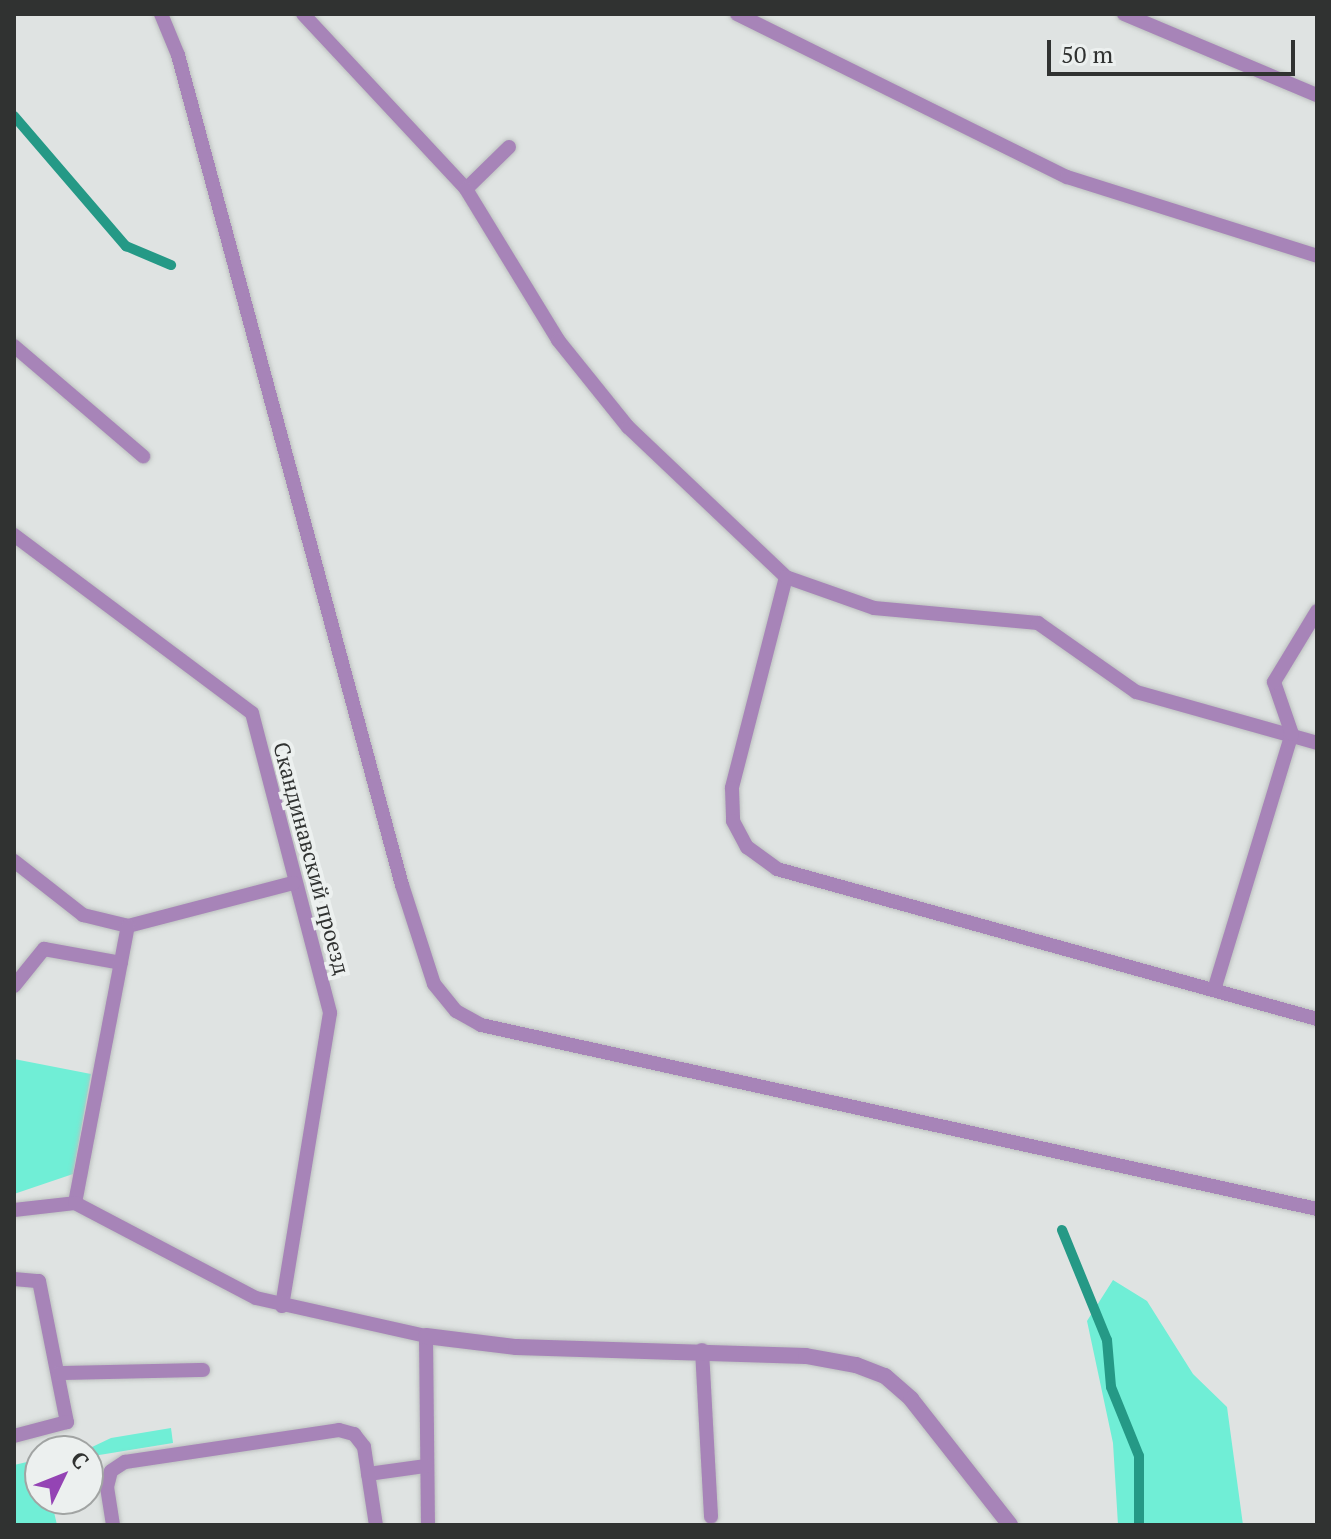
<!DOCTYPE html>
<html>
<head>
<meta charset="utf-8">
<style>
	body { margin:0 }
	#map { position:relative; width:1331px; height:1539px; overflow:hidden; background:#dfe3e2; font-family:"PT Serif",serif }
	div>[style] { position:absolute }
	.green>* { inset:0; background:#70eed6 }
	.stream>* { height:10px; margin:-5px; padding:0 5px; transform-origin:5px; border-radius:5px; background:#259986 }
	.roads { filter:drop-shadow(0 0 2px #bcc0bf) drop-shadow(0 0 2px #bcc0bf) }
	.service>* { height:14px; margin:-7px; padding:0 7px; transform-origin:7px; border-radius:7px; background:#a784b8 }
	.minor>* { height:16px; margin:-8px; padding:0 8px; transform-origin:8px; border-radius:8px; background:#a784b8 }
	span { translate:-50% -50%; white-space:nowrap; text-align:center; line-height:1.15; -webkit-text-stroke:8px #ecf0ef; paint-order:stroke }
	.street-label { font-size:22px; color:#303231 }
	.frame { position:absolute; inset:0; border:16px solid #303231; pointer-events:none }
	.north { position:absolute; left:24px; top:1435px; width:80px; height:80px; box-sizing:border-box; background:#ecf0ef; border:2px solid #a1a4a3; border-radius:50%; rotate:47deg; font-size:22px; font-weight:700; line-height:32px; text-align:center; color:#303231 }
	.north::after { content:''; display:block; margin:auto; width:28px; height:36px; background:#9444b4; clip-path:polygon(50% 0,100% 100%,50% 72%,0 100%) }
	.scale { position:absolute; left:1047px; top:40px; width:248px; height:36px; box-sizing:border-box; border:4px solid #303231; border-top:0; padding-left:10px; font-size:24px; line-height:28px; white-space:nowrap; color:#303231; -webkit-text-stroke:6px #ecf0ef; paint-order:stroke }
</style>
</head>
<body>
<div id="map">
	<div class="green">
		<div style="clip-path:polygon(14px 1059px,91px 1074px,73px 1174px,14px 1194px)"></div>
		<div style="clip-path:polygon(1113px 1280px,1147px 1301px,1193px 1374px,1227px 1407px,1243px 1525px,1118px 1525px,1113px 1443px,1087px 1321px)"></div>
		<div style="clip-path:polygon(171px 1428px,173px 1443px,93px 1456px,92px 1447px,111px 1438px)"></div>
		<div style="clip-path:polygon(40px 1459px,40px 1499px,51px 1499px,57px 1525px,14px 1525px,14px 1465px)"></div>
	</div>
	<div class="stream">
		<div style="left:14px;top:116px;width:172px;rotate:49.3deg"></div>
		<div style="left:126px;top:246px;width:49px;rotate:22.9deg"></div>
		<div style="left:1062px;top:1230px;width:119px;rotate:67.8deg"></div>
		<div style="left:1107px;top:1340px;width:47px;rotate:85.1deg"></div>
		<div style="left:1111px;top:1387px;width:74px;rotate:67.9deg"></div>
		<div style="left:1139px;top:1456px;width:69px;rotate:90deg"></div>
	</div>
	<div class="roads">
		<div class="service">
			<div style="left:161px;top:14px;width:44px;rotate:67.5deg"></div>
			<div style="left:178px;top:55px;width:860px;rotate:74.9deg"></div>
			<div style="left:402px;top:885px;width:104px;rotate:72.1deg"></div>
			<div style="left:434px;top:984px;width:35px;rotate:51deg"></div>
			<div style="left:456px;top:1011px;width:29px;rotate:29deg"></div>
			<div style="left:481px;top:1025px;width:856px;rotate:12.41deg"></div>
			<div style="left:303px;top:14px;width:239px;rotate:47deg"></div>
			<div style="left:737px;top:14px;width:368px;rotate:26.3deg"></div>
			<div style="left:1067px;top:177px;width:262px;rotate:17.5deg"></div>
			<div style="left:1124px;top:14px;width:209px;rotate:22.8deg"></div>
			<div style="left:509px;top:147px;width:60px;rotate:135.7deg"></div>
			<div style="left:466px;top:189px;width:177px;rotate:58.6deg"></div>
			<div style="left:558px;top:340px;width:112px;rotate:51.2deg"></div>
			<div style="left:628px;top:427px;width:218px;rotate:43.5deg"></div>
			<div style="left:786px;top:577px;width:218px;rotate:104.4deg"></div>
			<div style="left:732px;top:788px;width:33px;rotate:88deg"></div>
			<div style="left:733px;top:821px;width:30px;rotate:62deg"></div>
			<div style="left:747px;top:847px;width:37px;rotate:36deg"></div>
			<div style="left:777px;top:869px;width:560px;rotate:15.52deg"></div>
			<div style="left:14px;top:346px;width:170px;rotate:40.5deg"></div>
			<div style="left:14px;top:535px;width:297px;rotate:36.8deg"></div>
			<div style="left:252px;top:713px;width:310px;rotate:75.4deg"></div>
			<div style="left:330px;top:1013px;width:297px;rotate:99.3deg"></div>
			<div style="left:786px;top:577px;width:93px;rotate:19.4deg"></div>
			<div style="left:874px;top:608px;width:165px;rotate:5.2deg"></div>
			<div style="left:1038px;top:623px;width:120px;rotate:35.1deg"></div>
			<div style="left:1136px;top:692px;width:188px;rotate:15.7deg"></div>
			<div style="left:14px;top:861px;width:88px;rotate:38deg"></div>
			<div style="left:83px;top:915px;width:46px;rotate:13.7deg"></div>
			<div style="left:128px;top:926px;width:171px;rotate:-14.6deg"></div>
			<div style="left:14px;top:986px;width:48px;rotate:-51deg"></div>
			<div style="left:44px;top:949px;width:78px;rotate:10.3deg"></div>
			<div style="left:1214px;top:990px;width:268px;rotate:-73.1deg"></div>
			<div style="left:1292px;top:734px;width:55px;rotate:-109.1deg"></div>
			<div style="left:1274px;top:682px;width:83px;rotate:-58.8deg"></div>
			<div style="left:75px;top:1203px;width:282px;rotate:-79.2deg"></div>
			<div style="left:14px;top:1210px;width:61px;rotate:-6.5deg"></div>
			<div style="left:75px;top:1203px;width:204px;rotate:27.7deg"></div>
			<div style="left:256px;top:1298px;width:174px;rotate:12.6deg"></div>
			<div style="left:426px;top:1336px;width:189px;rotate:89.4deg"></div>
			<div style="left:14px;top:1279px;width:25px;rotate:5deg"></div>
			<div style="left:39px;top:1281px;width:144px;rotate:78.8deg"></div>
			<div style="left:67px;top:1422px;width:55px;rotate:165.2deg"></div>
			<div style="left:702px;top:1350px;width:167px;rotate:86.9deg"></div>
			<div style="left:59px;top:1373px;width:144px;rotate:-1.2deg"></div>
			<div style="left:368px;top:1474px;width:59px;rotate:-7.9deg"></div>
			<div style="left:113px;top:1525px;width:38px;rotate:-99deg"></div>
			<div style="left:107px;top:1487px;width:16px;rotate:-76deg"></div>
			<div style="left:111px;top:1471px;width:17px;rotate:-33deg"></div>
			<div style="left:125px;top:1462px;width:216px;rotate:-8.5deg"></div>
			<div style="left:339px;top:1430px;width:16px;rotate:15deg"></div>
			<div style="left:354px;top:1434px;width:16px;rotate:52deg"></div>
			<div style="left:364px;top:1447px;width:79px;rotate:81.3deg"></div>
		</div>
		<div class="minor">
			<div style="left:426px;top:1336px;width:91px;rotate:7deg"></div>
			<div style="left:516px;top:1347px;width:290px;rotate:1.8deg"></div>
			<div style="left:806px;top:1356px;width:51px;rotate:10.2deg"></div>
			<div style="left:856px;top:1365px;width:31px;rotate:21deg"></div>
			<div style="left:885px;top:1376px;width:35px;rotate:41deg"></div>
			<div style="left:911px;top:1399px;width:160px;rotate:51.8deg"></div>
		</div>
	</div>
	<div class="street-label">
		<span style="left:312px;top:858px;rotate:75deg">Скандинавский проезд</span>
	</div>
	<div class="frame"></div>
	<div class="north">С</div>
	<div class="scale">50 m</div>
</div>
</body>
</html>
